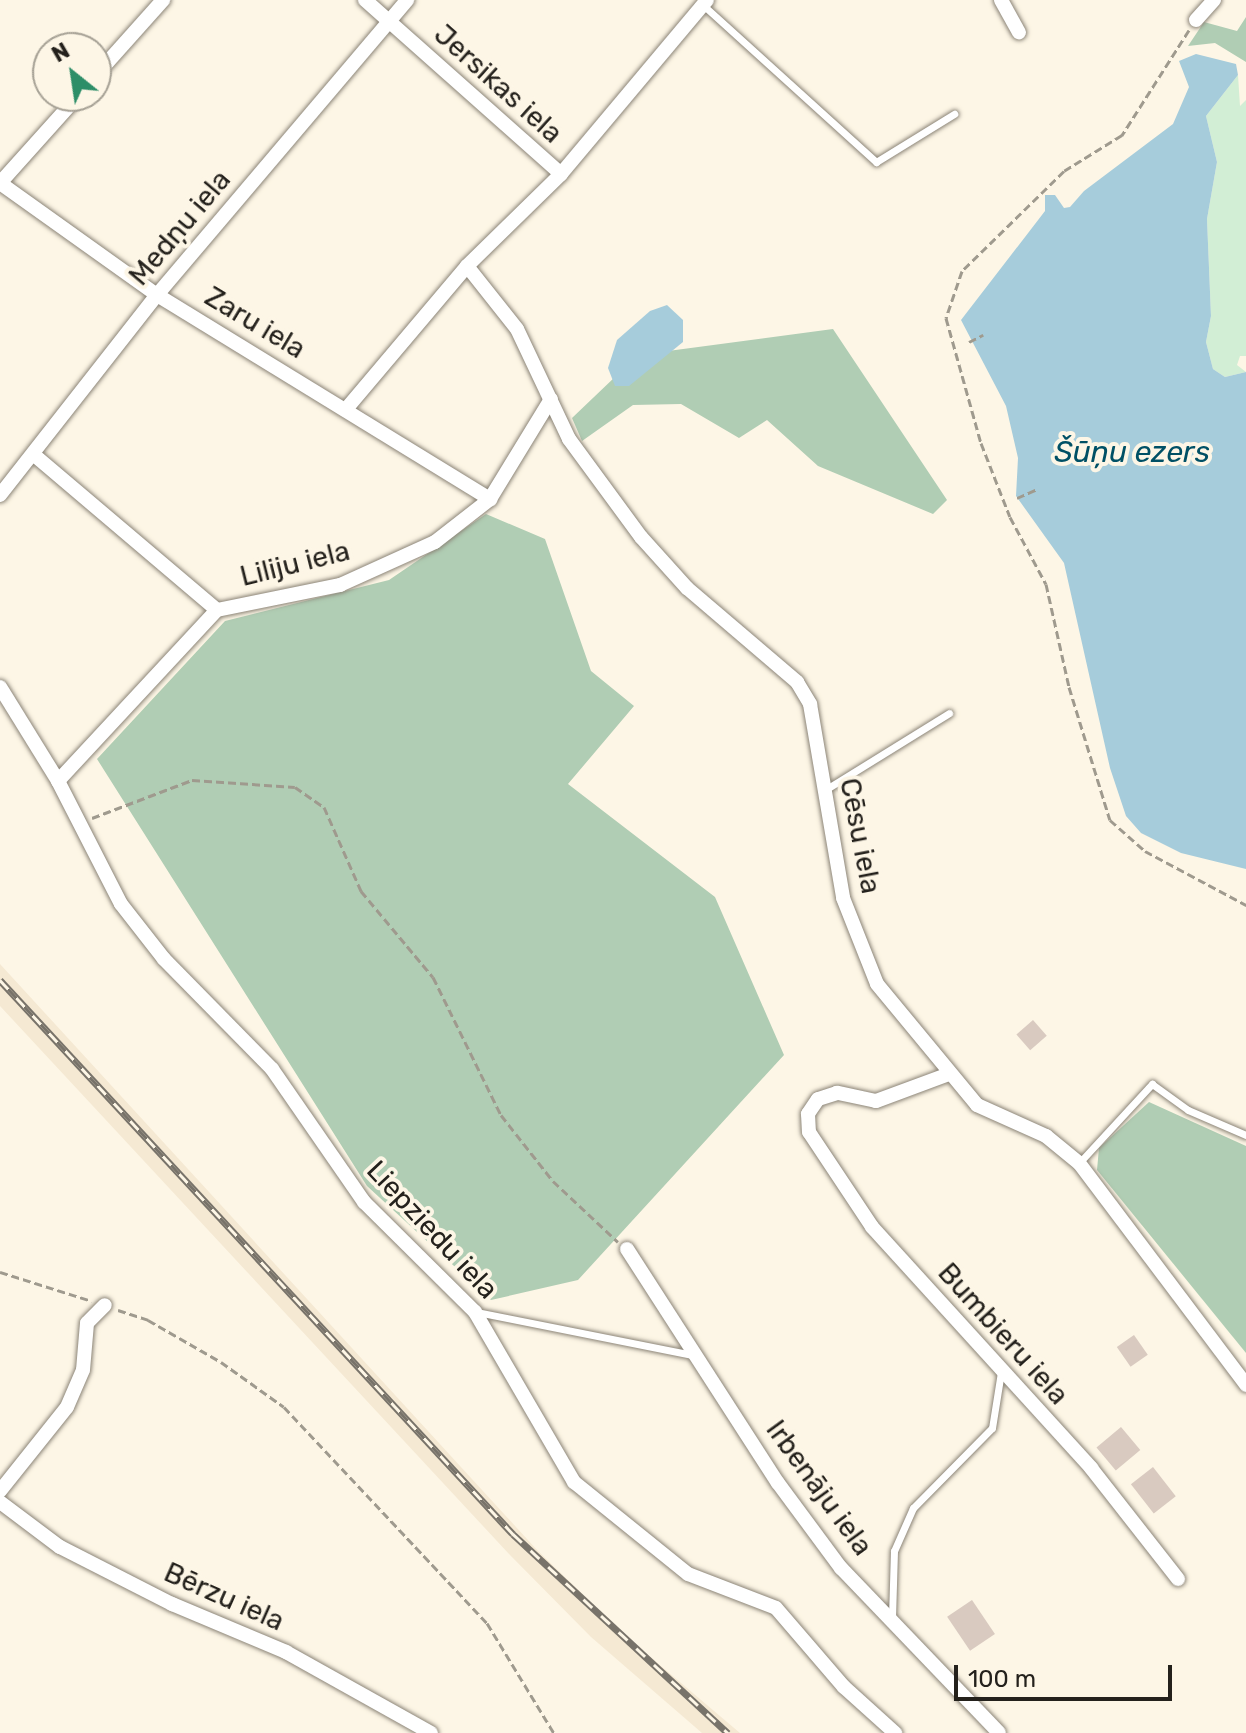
<!DOCTYPE html>
<html>
<head>
<meta charset="utf-8">
<style>
	body { margin:0 }
	#map { position:relative; width:1246px; height:1733px; overflow:hidden; background:#fdf6e6; font-family:Rubik,sans-serif }
	div>[style] { position:absolute }
	.built>* { inset:0; background:#f5e9d3 }
	.green>* { inset:0; background:#d2eed5 }
	.forest>* { inset:0; background:#b0cdb4 }
	.water>* { inset:0; background:#a6ccdb }
	.building>* { inset:0; background:#d9cac0; transform-origin:0 0 }
	.path>* { height:3px; margin-top:-1.5px; transform-origin:0; background:repeating-linear-gradient(90deg,#9f9a8e 0 8px,transparent 0 12px) }
	.roads { filter:drop-shadow(0 0 2px #8b8477) drop-shadow(0 0 2px #8b8477) }
	.service>* { height:7px; margin:-3.5px; padding:0 3.5px; transform-origin:3.5px; border-radius:3.5px; background:#fff }
	.minor>* { height:14px; margin:-7px; padding:0 7px; transform-origin:7px; border-radius:7px; background:#fff }
	.rail>* { height:7px; margin-top:-3.5px; transform-origin:0; background:repeating-linear-gradient(90deg,#fdf6e6 0 12px,#78736a 0 24px); box-sizing:border-box; border-block:2px solid #78736a }
	span { translate:-50% -50%; white-space:nowrap; text-align:center; line-height:1.15; -webkit-text-stroke:8px #fdf6e6; paint-order:stroke }
	.street-label { font-size:28px; color:#24211c }
	.water-label { font-size:30px; color:#005065; font-style:italic }
	.north { position:absolute; left:32px; top:32px; width:80px; height:80px; box-sizing:border-box; background:#fdf6e6; border:2px solid #a6a195; border-radius:50%; rotate:330deg; font-size:22px; font-weight:700; line-height:32px; text-align:center; color:#24211c }
	.north::after { content:''; display:block; margin:auto; width:28px; height:36px; background:#2d8e68; clip-path:polygon(50% 0,100% 100%,50% 72%,0 100%) }
	.scale { position:absolute; left:954px; top:1665px; width:218px; height:36px; box-sizing:border-box; border:4px solid #24211c; border-top:0; padding-left:10px; font-size:24px; line-height:28px; white-space:nowrap; color:#24211c; -webkit-text-stroke:6px #fdf6e6; paint-order:stroke }
</style>
</head>
<body>
<div id="map">
	<div class="built">
		<div style="clip-path:polygon(0 964px,538px 1551px,628px 1638px,740px 1733px,702px 1733px,591px 1637px,509px 1554px,0 1006px)"></div>
	</div>
	<div class="green">
		<div style="clip-path:polygon(1238px 75px,1240px 106px,1246px 100px,1246px 356px,1240px 356px,1237px 365px,1246px 372px,1225px 377px,1213px 369px,1206px 342px,1211px 316px,1207px 219px,1217px 162px,1206px 116px)"></div>
	</div>
	<div class="forest">
		<div style="clip-path:polygon(1246px 17px,1246px 62px,1215px 43px,1188px 46px,1204px 22px,1237px 31px)"></div>
		<div style="clip-path:polygon(833px 329px,947px 500px,933px 514px,818px 466px,767px 420px,739px 438px,681px 404px,633px 405px,582px 441px,572px 418px,638px 355px)"></div>
		<div style="clip-path:polygon(486px 514px,545px 539px,591px 671px,634px 706px,568px 784px,715px 897px,784px 1055px,578px 1280px,491px 1300px,367px 1186px,97px 759px,225px 621px,389px 580px)"></div>
		<div style="clip-path:polygon(1149px 1102px,1246px 1146px,1246px 1353px,1097px 1170px,1099px 1148px)"></div>
	</div>
	<div class="water">
		<div style="clip-path:polygon(1196px 54px,1236px 64px,1238px 75px,1206px 116px,1217px 162px,1207px 219px,1211px 316px,1206px 342px,1213px 369px,1225px 377px,1246px 372px,1246px 869px,1181px 853px,1141px 833px,1126px 816px,1110px 768px,1064px 563px,1016px 496px,1018px 458px,1006px 406px,961px 320px,1045px 211px,1045px 195px,1055px 195px,1064px 208px,1070px 207px,1084px 191px,1173px 124px,1189px 87px,1179px 61px)"></div>
		<div style="clip-path:polygon(667px 305px,683px 320px,683px 342px,629px 386px,615px 386px,608px 368px,617px 340px,650px 311px)"></div>
	</div>
	<div class="building">
		<div style="left:1033px;top:1020px;width:21px;height:22px;rotate:49deg"></div>
		<div style="left:1134px;top:1335px;width:24px;height:21px;rotate:55deg"></div>
		<div style="left:1121px;top:1427px;width:30px;height:32px;rotate:50deg"></div>
		<div style="left:1153px;top:1467px;width:37px;height:28px;rotate:52deg"></div>
		<div style="left:972px;top:1600px;width:41px;height:30px;rotate:56deg"></div>
	</div>
	<div class="path">
		<div style="left:1189px;top:30px;width:125px;rotate:122.5deg"></div>
		<div style="left:1122px;top:135px;width:68px;rotate:148.2deg"></div>
		<div style="left:1064px;top:171px;width:143px;rotate:135.6deg"></div>
		<div style="left:962px;top:271px;width:50px;rotate:108.8deg"></div>
		<div style="left:946px;top:318px;width:130px;rotate:74.4deg"></div>
		<div style="left:981px;top:443px;width:79px;rotate:68.6deg"></div>
		<div style="left:1010px;top:517px;width:76px;rotate:61.8deg"></div>
		<div style="left:1046px;top:584px;width:106px;rotate:77.4deg"></div>
		<div style="left:1069px;top:687px;width:139px;rotate:72.9deg"></div>
		<div style="left:1110px;top:820px;width:47px;rotate:41.5deg"></div>
		<div style="left:1145px;top:851px;width:115px;rotate:28.1deg"></div>
		<div style="left:969px;top:342px;width:16px;rotate:-27deg"></div>
		<div style="left:1017px;top:498px;width:22px;rotate:-24deg"></div>
		<div style="left:92px;top:818px;width:107px;rotate:-20.8deg"></div>
		<div style="left:192px;top:780px;width:103px;rotate:3.9deg"></div>
		<div style="left:295px;top:787px;width:35px;rotate:35deg"></div>
		<div style="left:324px;top:807px;width:92px;rotate:66.2deg"></div>
		<div style="left:361px;top:891px;width:112px;rotate:50.1deg"></div>
		<div style="left:433px;top:977px;width:154px;rotate:63.8deg"></div>
		<div style="left:501px;top:1115px;width:84px;rotate:51.8deg"></div>
		<div style="left:553px;top:1181px;width:89px;rotate:43.2deg"></div>
		<div style="left:0;top:1272px;width:96px;rotate:17.5deg"></div>
		<div style="left:118px;top:1310px;width:32px;rotate:18deg"></div>
		<div style="left:148px;top:1320px;width:84px;rotate:29.9deg"></div>
		<div style="left:221px;top:1362px;width:77px;rotate:35.5deg"></div>
		<div style="left:284px;top:1407px;width:296px;rotate:46.8deg"></div>
		<div style="left:487px;top:1623px;width:129px;rotate:58.7deg"></div>
	</div>
	<div class="roads">
		<div class="service">
			<div style="left:703px;top:5px;width:234px;rotate:42.2deg"></div>
			<div style="left:876px;top:162px;width:92px;rotate:-31.6deg"></div>
			<div style="left:825px;top:790px;width:146px;rotate:-31.8deg"></div>
			<div style="left:1079px;top:1163px;width:108px;rotate:-47.3deg"></div>
			<div style="left:1152px;top:1084px;width:44px;rotate:35.8deg"></div>
			<div style="left:1188px;top:1110px;width:63px;rotate:23.3deg"></div>
			<div style="left:477px;top:1312px;width:220px;rotate:11.3deg"></div>
			<div style="left:892px;top:1618px;width:67px;rotate:-88.3deg"></div>
			<div style="left:894px;top:1551px;width:47px;rotate:-66.2deg"></div>
			<div style="left:913px;top:1508px;width:112px;rotate:-45.4deg"></div>
			<div style="left:992px;top:1428px;width:57px;rotate:-80.9deg"></div>
		</div>
		<div class="minor">
			<div style="left:365px;top:0;width:262px;rotate:41.6deg"></div>
			<div style="left:1001px;top:0;width:37px;rotate:61deg"></div>
			<div style="left:1196px;top:20px;width:27px;rotate:-48deg"></div>
			<div style="left:96px;top:75px;width:101px;rotate:-48.2deg"></div>
			<div style="left:0;top:183px;width:193px;rotate:35.5deg"></div>
			<div style="left:157px;top:295px;width:391px;rotate:31.5deg"></div>
			<div style="left:0;top:183px;width:117px;rotate:-48.1deg"></div>
			<div style="left:467px;top:266px;width:80px;rotate:51.6deg"></div>
			<div style="left:517px;top:329px;width:122px;rotate:64.7deg"></div>
			<div style="left:569px;top:439px;width:122px;rotate:53.7deg"></div>
			<div style="left:641px;top:537px;width:69px;rotate:48deg"></div>
			<div style="left:687px;top:588px;width:145px;rotate:40.5deg"></div>
			<div style="left:797px;top:682px;width:26px;rotate:59deg"></div>
			<div style="left:810px;top:704px;width:197px;rotate:80.3deg"></div>
			<div style="left:843px;top:898px;width:92px;rotate:68.4deg"></div>
			<div style="left:877px;top:984px;width:157px;rotate:50.4deg"></div>
			<div style="left:977px;top:1105px;width:76px;rotate:24.2deg"></div>
			<div style="left:1046px;top:1136px;width:43px;rotate:39.3deg"></div>
			<div style="left:1079px;top:1163px;width:278px;rotate:53deg"></div>
			<div style="left:347px;top:408px;width:186px;rotate:-49.8deg"></div>
			<div style="left:467px;top:266px;width:132px;rotate:-44.4deg"></div>
			<div style="left:561px;top:174px;width:227px;rotate:-50deg"></div>
			<div style="left:33px;top:454px;width:241px;rotate:40.3deg"></div>
			<div style="left:217px;top:610px;width:126px;rotate:-11.5deg"></div>
			<div style="left:340px;top:585px;width:104px;rotate:-24.4deg"></div>
			<div style="left:435px;top:542px;width:70px;rotate:-38deg"></div>
			<div style="left:490px;top:499px;width:117px;rotate:-58.6deg"></div>
			<div style="left:0;top:495px;width:254px;rotate:-51.9deg"></div>
			<div style="left:157px;top:295px;width:387px;rotate:-49.7deg"></div>
			<div style="left:0;top:687px;width:110px;rotate:58.3deg"></div>
			<div style="left:58px;top:781px;width:138px;rotate:62.9deg"></div>
			<div style="left:121px;top:904px;width:70px;rotate:52deg"></div>
			<div style="left:164px;top:959px;width:154px;rotate:45.5deg"></div>
			<div style="left:272px;top:1069px;width:162px;rotate:55.3deg"></div>
			<div style="left:364px;top:1202px;width:156px;rotate:44.7deg"></div>
			<div style="left:475px;top:1312px;width:197px;rotate:59.8deg"></div>
			<div style="left:574px;top:1482px;width:146px;rotate:38.9deg"></div>
			<div style="left:688px;top:1574px;width:94px;rotate:21.1deg"></div>
			<div style="left:776px;top:1608px;width:104px;rotate:49.3deg"></div>
			<div style="left:844px;top:1687px;width:69px;rotate:42deg"></div>
			<div style="left:58px;top:781px;width:233px;rotate:-47.1deg"></div>
			<div style="left:949px;top:1074px;width:78px;rotate:159.7deg"></div>
			<div style="left:876px;top:1101px;width:40px;rotate:-168deg"></div>
			<div style="left:837px;top:1093px;width:20px;rotate:162deg"></div>
			<div style="left:818px;top:1099px;width:18px;rotate:124deg"></div>
			<div style="left:808px;top:1114px;width:18px;rotate:87deg"></div>
			<div style="left:809px;top:1132px;width:114px;rotate:56.4deg"></div>
			<div style="left:872px;top:1227px;width:326px;rotate:47.7deg"></div>
			<div style="left:1091px;top:1468px;width:141px;rotate:51.9deg"></div>
			<div style="left:627px;top:1249px;width:278px;rotate:57.2deg"></div>
			<div style="left:778px;top:1483px;width:106px;rotate:53.5deg"></div>
			<div style="left:841px;top:1568px;width:228px;rotate:46.2deg"></div>
			<div style="left:0;top:1491px;width:107px;rotate:-51.4deg"></div>
			<div style="left:67px;top:1407px;width:40px;rotate:-66.6deg"></div>
			<div style="left:83px;top:1370px;width:47px;rotate:-85.1deg"></div>
			<div style="left:87px;top:1323px;width:25px;rotate:-45deg"></div>
			<div style="left:0;top:1502px;width:75px;rotate:36.9deg"></div>
			<div style="left:60px;top:1547px;width:126px;rotate:27deg"></div>
			<div style="left:172px;top:1604px;width:124px;rotate:22.8deg"></div>
			<div style="left:286px;top:1652px;width:166px;rotate:29.2deg"></div>
		</div>
	</div>
	<div class="rail">
		<div style="left:0;top:980px;width:755px;rotate:47.2deg"></div>
		<div style="left:513px;top:1534px;width:293px;rotate:42.8deg"></div>
	</div>
	<div class="street-label">
		<span style="left:498px;top:84px;rotate:42deg">Jersikas iela</span>
		<span style="left:180px;top:228px;rotate:-50deg">Medņu iela</span>
		<span style="left:255px;top:323px;rotate:31deg">Zaru iela</span>
		<span style="left:295px;top:564px;rotate:-14deg">Liliju iela</span>
		<span style="left:860px;top:836px;rotate:79deg">Cēsu iela</span>
		<span style="left:432px;top:1230px;rotate:47deg">Liepziedu iela</span>
		<span style="left:1003px;top:1334px;rotate:48deg">Bumbieru iela</span>
		<span style="left:819px;top:1488px;rotate:54deg">Irbenāju iela</span>
		<span style="left:224px;top:1597px;rotate:24deg">Bērzu iela</span>
	</div>
	<div class="water-label">
		<span style="left:1132px;top:452px">Šūņu ezers</span>
	</div>
	<div class="north">N</div>
	<div class="scale">100 m</div>
</div>
</body>
</html>
